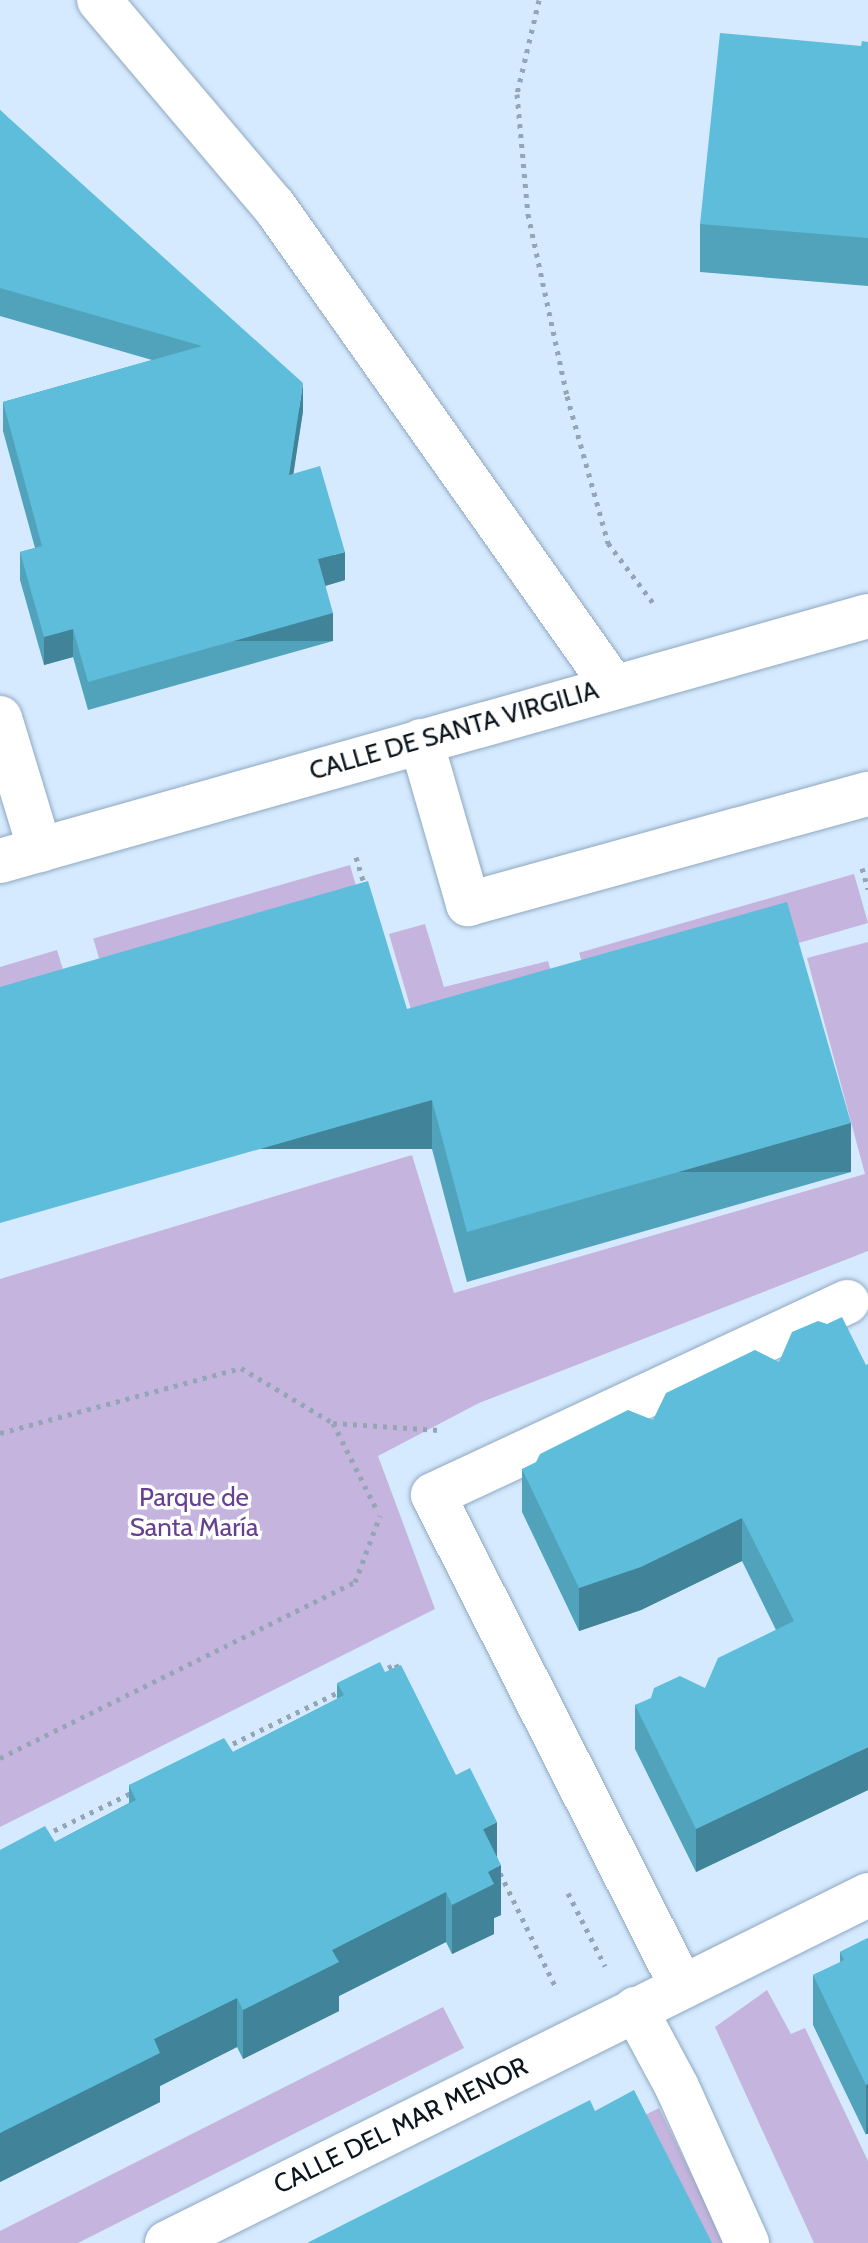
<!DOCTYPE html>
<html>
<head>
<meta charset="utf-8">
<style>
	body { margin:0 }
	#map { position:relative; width:868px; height:2243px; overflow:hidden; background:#d5eafe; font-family:Cabin,sans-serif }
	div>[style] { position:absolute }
	.green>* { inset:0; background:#c5b4dd; transform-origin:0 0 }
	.path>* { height:5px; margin-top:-2.5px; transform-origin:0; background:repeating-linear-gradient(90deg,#94a6b6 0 4px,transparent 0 10px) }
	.roads { filter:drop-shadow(0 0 2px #8fa8c0) drop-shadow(0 0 2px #8fa8c0) }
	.minor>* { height:44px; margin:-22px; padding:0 22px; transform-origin:22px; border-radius:22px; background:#fff }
	.wall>* { inset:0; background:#50a3bb }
	.shaded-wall>* { inset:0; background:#418499; transform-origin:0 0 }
	.building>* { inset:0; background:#5dbdda }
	span { translate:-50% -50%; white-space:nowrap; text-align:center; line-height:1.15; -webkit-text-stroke:7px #fff; paint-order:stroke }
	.street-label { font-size:26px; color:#0b151d }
	.park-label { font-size:26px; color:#674191 }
</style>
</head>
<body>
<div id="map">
	<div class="green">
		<div style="left:350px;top:865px;width:57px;height:267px;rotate:74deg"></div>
		<div style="left:854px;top:874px;width:51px;height:286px;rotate:74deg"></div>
		<div style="clip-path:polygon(425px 924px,444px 987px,548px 961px,562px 1009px,422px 1047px,389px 934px)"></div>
		<div style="clip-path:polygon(868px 942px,868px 1251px,479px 1403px,378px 1456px,435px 1609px,0 1827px,0 1279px,412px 1155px,454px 1293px,865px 1174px,807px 958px)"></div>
		<div style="clip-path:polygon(57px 950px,74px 1006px,0 1026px,0 967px)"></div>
		<div style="clip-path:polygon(767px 1990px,791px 2034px,805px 2028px,868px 2161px,868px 2243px,814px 2243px,715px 2027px)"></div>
		<div style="clip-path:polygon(443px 2007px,464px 2048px,78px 2243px,0 2243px,0 2231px)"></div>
		<div style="clip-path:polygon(659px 2108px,725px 2243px,698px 2243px,635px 2120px)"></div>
	</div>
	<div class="path">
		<div style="left:539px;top:0;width:97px;rotate:103.2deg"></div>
		<div style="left:517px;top:94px;width:121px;rotate:84.8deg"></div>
		<div style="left:528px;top:214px;width:186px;rotate:77.9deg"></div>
		<div style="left:567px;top:396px;width:153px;rotate:74.4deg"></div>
		<div style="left:608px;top:543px;width:76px;rotate:53deg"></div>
		<div style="left:356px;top:857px;width:30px;rotate:73deg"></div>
		<div style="left:862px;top:868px;width:22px;rotate:74deg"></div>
		<div style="left:333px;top:1423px;width:100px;rotate:63.2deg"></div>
		<div style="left:0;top:1433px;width:250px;rotate:-15.1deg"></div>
		<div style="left:241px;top:1368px;width:107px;rotate:30.9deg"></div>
		<div style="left:333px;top:1423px;width:106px;rotate:3.8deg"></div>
		<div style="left:379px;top:1672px;width:19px;rotate:-25deg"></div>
		<div style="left:396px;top:1664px;width:8px;rotate:67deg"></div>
		<div style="left:224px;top:1748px;width:130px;rotate:-26deg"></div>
		<div style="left:0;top:1758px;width:396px;rotate:-26.4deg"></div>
		<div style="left:355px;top:1582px;width:71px;rotate:-69.3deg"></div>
		<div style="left:45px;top:1835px;width:98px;rotate:-26deg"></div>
		<div style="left:500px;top:1873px;width:130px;rotate:64deg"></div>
		<div style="left:568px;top:1893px;width:82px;rotate:63.1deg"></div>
	</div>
	<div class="roads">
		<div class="minor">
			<div style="left:99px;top:0;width:270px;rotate:49.7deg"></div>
			<div style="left:274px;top:206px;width:588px;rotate:54.77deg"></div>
			<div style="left:0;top:718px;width:138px;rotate:73.1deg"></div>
			<div style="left:421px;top:741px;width:170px;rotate:73.9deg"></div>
			<div style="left:468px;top:904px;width:415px;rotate:-15.4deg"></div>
			<div style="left:0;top:861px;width:902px;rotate:-15.76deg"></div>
			<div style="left:681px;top:1985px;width:549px;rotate:-116.84deg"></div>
			<div style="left:433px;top:1495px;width:457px;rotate:-25deg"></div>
			<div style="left:635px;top:2009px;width:89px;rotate:61.7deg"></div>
			<div style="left:677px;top:2087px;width:171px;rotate:65.8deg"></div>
			<div style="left:167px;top:2243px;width:783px;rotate:-26.4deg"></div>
		</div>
	</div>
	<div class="wall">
		<div style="clip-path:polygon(868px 42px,868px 286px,700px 272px,700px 224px,861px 46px)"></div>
		<div style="clip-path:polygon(0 110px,303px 411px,293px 473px,345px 580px,325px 586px,333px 641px,88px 710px,73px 657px,44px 665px,20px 580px,20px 552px,35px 548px,3px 431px,3px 402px,152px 360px,0 316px)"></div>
		<div style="clip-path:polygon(407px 1009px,851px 1172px,467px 1282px,432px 1149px)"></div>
		<div style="clip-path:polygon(755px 1350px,868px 1790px,696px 1872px,635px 1749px,635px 1705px,705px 1688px,776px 1630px,742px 1561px,641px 1610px,579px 1631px,522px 1512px,522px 1469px,653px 1420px)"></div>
		<div style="clip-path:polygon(337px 1683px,497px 1856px,501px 1915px,494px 1918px,494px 1934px,452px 1954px,446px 1942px,339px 1996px,339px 2011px,243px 2059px,237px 2047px,160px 2086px,160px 2102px,0 2182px,0 1850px,55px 1842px,129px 1803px,129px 1785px,233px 1752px,337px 1699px)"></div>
		<div style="clip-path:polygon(868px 1938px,866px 2135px,813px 2025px,813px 1975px,840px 1963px,840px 1952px)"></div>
	</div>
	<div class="shaded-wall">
		<div style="clip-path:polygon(303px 383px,303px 411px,289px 503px,289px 475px)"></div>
		<div style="clip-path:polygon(345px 552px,345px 580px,318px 588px,318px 559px)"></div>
		<div style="left:333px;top:613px;width:28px;height:255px;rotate:90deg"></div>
		<div style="clip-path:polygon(73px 629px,73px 657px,44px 665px,44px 637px)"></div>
		<div style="left:432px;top:1100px;width:49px;height:449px;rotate:90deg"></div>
		<div style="left:851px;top:1123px;width:49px;height:399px;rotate:90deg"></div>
		<div style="clip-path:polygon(742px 1518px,742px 1561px,641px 1610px,579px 1631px,579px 1588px)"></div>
		<div style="clip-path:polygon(868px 1747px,868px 1790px,696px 1872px,696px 1829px)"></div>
		<div style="clip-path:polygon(497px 1822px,497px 1867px,501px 1865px,501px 1915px,494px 1918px,494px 1934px,452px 1954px,452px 1905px,483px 1829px)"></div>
		<div style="clip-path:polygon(446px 1892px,446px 1942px,339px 1996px,339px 2011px,243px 2059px,243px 2010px,332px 1950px)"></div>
		<div style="clip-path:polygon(237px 1998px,237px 2047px,160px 2086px,160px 2102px,0 2182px,0 2133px,154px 2039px)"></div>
		<div style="left:868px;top:2084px;width:50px;height:2px;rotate:90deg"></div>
	</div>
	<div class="building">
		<div style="clip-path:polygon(720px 33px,861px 46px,862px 41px,868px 42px,868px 238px,700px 224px)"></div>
		<div style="clip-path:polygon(0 110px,303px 383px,289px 475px,320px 466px,345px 552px,318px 559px,333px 613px,88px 682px,73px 629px,44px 637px,20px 552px,42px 546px,3px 402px,202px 346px,0 288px)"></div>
		<div style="clip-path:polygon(368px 881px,407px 1009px,787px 902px,851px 1123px,467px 1232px,432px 1100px,0 1223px,0 987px)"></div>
		<div style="clip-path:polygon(842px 1317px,866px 1365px,868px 1364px,868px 1747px,696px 1829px,635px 1705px,651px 1698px,654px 1688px,680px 1676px,705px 1688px,718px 1658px,794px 1621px,742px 1518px,641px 1567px,579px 1588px,522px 1469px,536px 1462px,540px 1454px,628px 1410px,653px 1420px,666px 1393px,755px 1350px,779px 1362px,792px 1332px,818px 1321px,827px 1324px)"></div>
		<div style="clip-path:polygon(380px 1662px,385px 1672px,401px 1665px,456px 1775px,470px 1768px,497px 1822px,483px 1829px,501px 1865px,488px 1872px,494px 1884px,452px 1905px,446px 1892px,332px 1950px,339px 1962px,243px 2010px,237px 1998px,154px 2039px,160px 2053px,0 2133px,0 1850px,45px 1826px,55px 1842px,136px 1800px,129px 1785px,224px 1738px,233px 1752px,344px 1695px,337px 1683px)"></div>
		<div style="clip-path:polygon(868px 1938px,868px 2084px,866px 2085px,813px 1975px,844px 1960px,840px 1952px)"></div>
		<div style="clip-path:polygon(634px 2090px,712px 2243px,307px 2243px,590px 2100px,595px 2111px)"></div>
	</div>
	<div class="street-label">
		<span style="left:454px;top:731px;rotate:-16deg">CALLE DE SANTA VIRGILIA</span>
		<span style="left:401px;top:2126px;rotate:-26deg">CALLE DEL MAR MENOR</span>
	</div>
	<div class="park-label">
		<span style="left:194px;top:1513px">Parque de<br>Santa María</span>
	</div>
</div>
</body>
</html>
